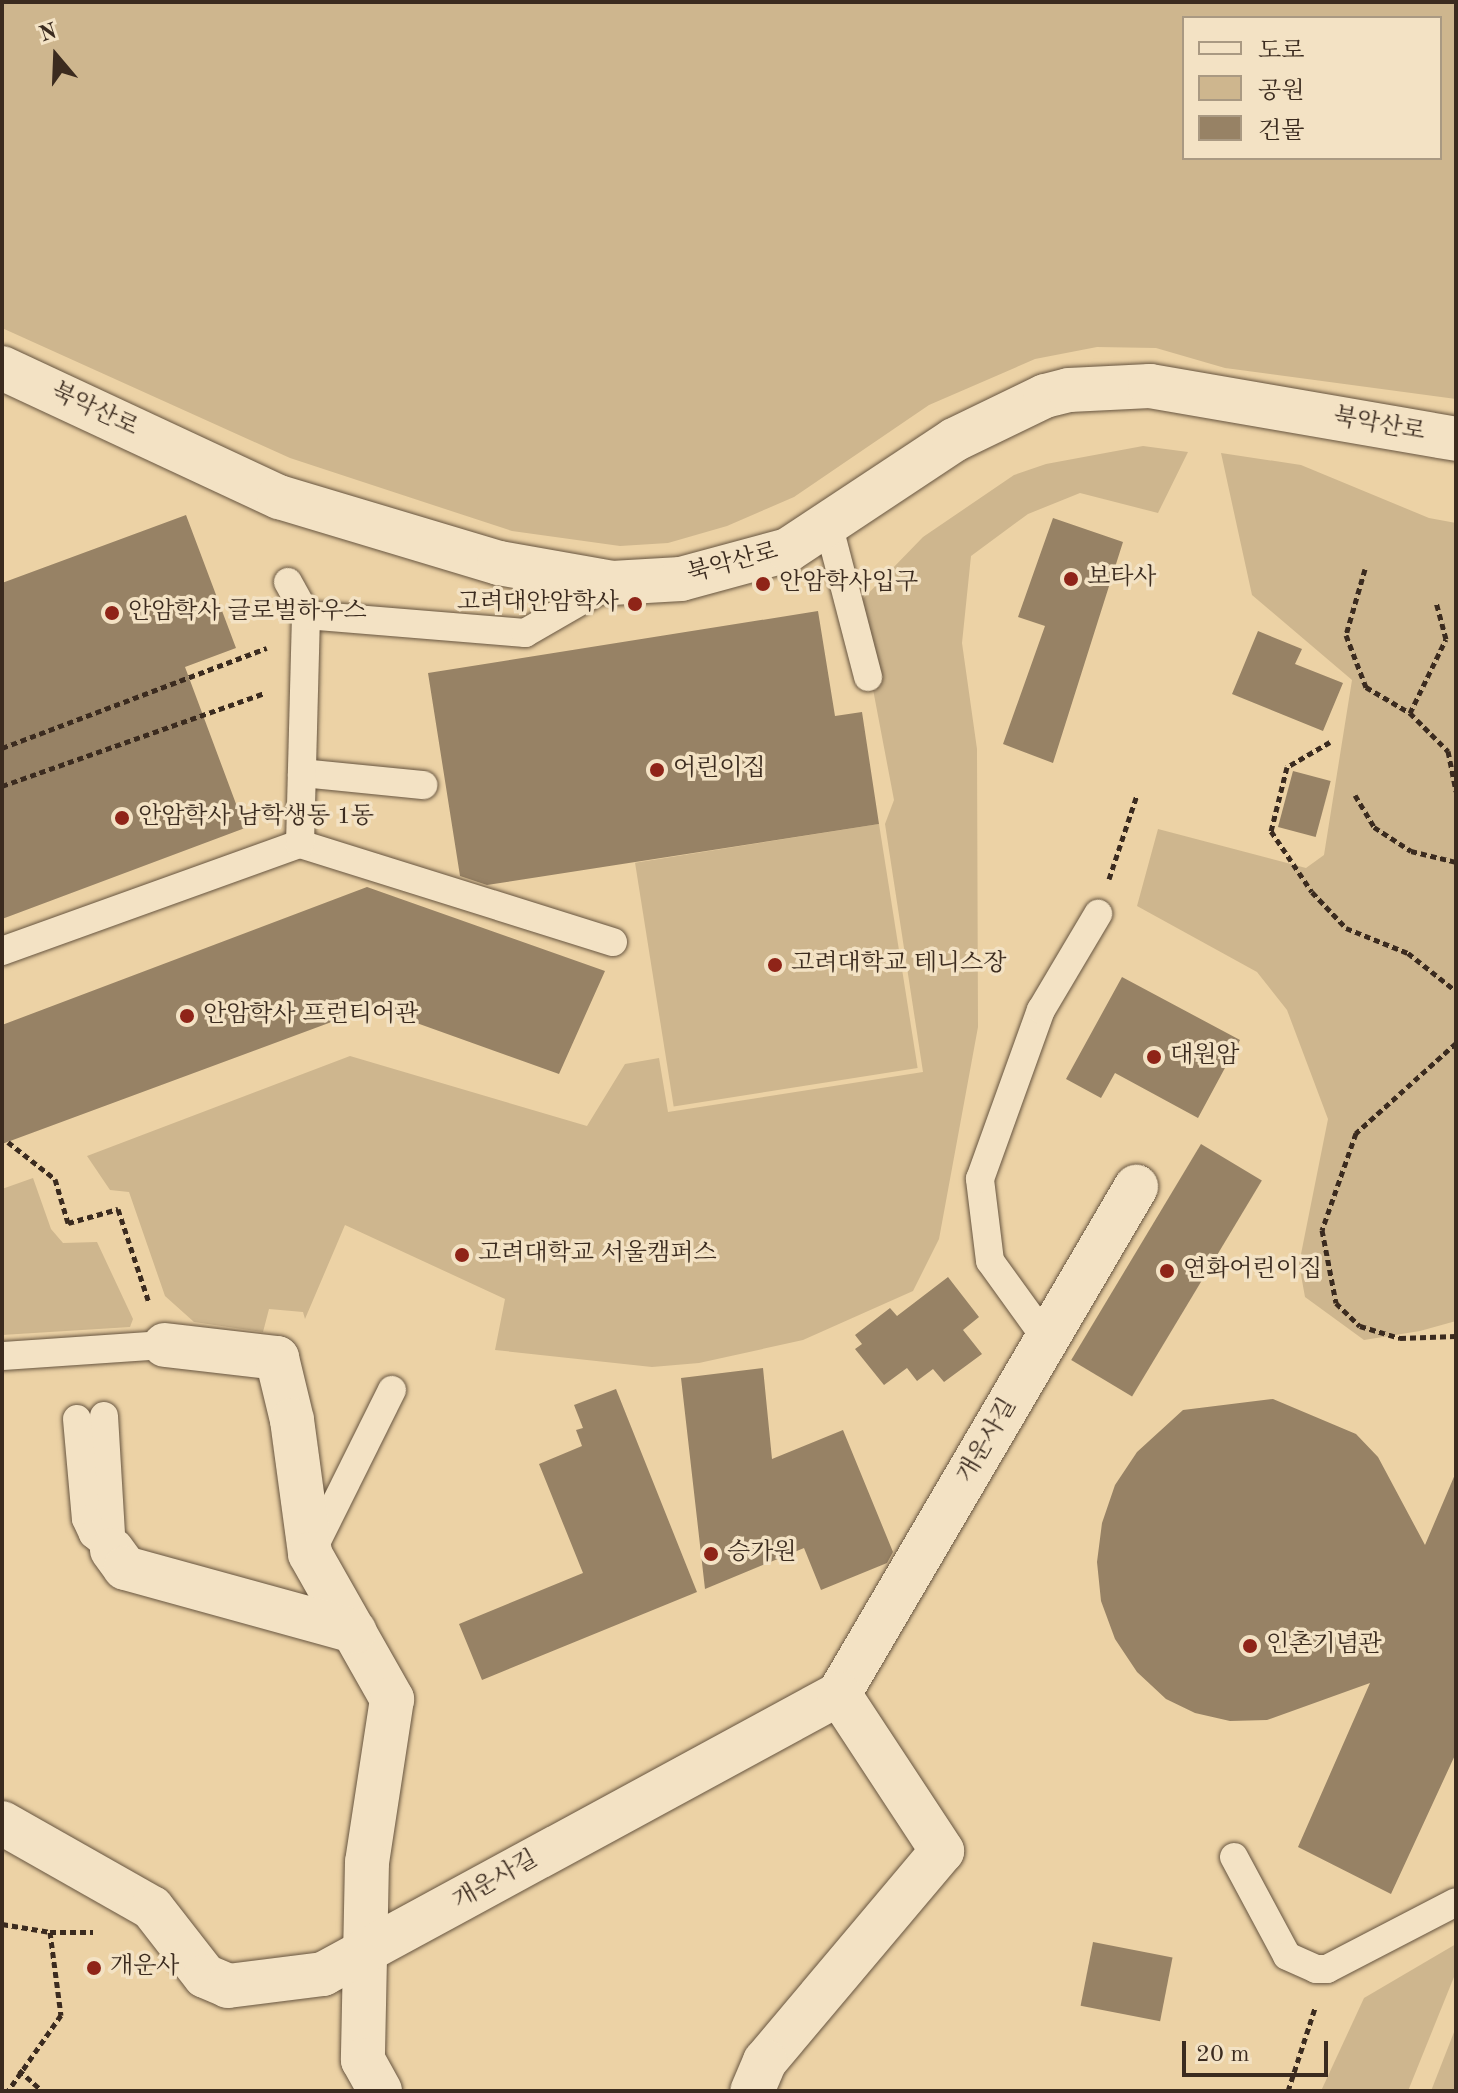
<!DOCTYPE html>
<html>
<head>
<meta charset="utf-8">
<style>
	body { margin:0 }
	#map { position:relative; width:1458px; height:2093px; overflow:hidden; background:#ecd2a5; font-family:"Old Standard TT","Noto Serif KR",serif }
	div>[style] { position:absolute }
	.green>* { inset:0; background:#ceb68e; transform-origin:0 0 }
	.building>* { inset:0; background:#978265; transform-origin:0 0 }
	.path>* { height:5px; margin-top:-2.5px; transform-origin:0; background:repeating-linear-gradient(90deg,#3b2b1f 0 6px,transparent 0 10px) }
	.roads { filter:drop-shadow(0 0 2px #675540) drop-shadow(0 0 2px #675540) }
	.lane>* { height:28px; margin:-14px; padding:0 14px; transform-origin:14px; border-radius:14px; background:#f3e2c4 }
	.street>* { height:44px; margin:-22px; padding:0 22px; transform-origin:22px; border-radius:22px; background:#f3e2c4 }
	.secondary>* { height:44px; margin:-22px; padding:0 22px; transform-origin:22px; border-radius:22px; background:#f3e2c4 }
	.dots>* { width:22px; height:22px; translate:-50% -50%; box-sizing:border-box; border:4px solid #f3e2c4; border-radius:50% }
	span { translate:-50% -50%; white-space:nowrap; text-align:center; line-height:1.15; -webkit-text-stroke:7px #f3e2c4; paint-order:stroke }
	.street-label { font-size:24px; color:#3b2b1f }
	.poi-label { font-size:24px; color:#3b2b1f }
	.left { translate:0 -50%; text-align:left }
	.right { translate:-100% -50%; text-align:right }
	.frame { position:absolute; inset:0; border:4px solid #3b2b1f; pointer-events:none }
	.legend { position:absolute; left:1182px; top:16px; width:260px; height:144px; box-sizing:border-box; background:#f3e2c4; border:2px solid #a99982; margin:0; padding:10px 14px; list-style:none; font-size:24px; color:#3b2b1f }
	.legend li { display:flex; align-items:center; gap:16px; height:40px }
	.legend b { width:40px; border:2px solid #a99982 }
	.north { position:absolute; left:16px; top:16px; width:80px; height:80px; -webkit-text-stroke:6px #f3e2c4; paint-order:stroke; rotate:341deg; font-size:22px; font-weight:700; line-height:32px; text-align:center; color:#3b2b1f }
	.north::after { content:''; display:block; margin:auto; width:28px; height:36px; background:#3b2b1f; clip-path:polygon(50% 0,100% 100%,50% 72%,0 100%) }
	.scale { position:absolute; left:1182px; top:2041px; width:146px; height:36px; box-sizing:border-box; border:4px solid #3b2b1f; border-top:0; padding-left:10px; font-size:24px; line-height:28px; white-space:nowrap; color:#3b2b1f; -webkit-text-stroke:6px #f3e2c4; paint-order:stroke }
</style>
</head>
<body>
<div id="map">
	<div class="green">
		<div style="clip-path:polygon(evenodd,2px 2px,1456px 2px,1456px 399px,1225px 368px,1156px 348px,1097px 347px,1035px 359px,929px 405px,794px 497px,727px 526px,668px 543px,620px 546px,512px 531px,290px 458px,2px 328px,2px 2px,1440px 18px,1440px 158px,1184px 158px,1184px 18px,1440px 18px)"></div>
		<div style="clip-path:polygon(1143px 446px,1188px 452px,1158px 513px,1080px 493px,1028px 514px,971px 556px,962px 643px,977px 749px,978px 1027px,939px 1239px,913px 1291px,803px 1340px,699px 1363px,652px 1367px,495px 1350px,505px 1299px,345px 1225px,305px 1319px,303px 1312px,269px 1309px,263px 1332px,194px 1322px,165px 1296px,129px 1192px,110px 1190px,87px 1156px,350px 1056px,587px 1126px,625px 1064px,659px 1058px,668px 1112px,923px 1072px,885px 824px,894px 800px,857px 605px,923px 537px,1014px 475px,1046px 464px)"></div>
		<div style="clip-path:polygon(1221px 453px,1301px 465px,1429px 518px,1456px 523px,1456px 1321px,1420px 1331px,1364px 1340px,1305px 1297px,1299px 1264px,1328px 1119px,1287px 1010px,1257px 972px,1137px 906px,1158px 829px,1306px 868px,1324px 855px,1352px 680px,1252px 595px)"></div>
		<div style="left:879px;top:824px;width:247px;height:247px;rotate:81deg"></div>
		<div style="clip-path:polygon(33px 1178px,51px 1229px,63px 1243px,97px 1242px,133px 1319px,130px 1327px,2px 1335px,2px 1189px)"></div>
		<div style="clip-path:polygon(1456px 1944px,1456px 1972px,1408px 2091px,1321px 2091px,1364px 1998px)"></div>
		<div style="clip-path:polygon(1456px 2027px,1456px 2091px,1431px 2091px)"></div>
	</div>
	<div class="building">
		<div style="clip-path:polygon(186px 515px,236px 648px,185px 667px,245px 828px,2px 919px,2px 583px)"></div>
		<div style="clip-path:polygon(1053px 518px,1123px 542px,1053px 763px,1003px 744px,1045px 626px,1018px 617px)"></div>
		<div style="clip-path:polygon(818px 611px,835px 716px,862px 712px,879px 824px,487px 885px,460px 876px,428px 673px)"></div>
		<div style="clip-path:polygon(1258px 631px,1302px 649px,1295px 664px,1343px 683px,1323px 731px,1232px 694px)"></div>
		<div style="left:1293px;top:771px;width:39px;height:58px;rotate:15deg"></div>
		<div style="clip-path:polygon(367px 887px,605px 971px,559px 1074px,372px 1007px,2px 1144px,2px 1025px)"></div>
		<div style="clip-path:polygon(1122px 977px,1240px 1040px,1198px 1118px,1115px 1073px,1101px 1098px,1066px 1079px)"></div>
		<div style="left:1201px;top:1144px;width:71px;height:252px;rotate:31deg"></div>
		<div style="clip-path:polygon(948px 1277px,979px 1317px,963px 1330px,982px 1354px,944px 1382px,933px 1369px,917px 1381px,907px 1368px,884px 1385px,855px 1349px,862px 1344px,855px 1335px,890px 1308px,897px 1316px)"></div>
		<div style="clip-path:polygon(763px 1368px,772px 1459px,843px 1430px,893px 1552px,887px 1563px,821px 1590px,804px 1548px,705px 1589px,681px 1378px)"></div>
		<div style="clip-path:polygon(616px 1389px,697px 1592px,482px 1680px,459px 1624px,583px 1573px,539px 1464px,582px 1446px,576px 1430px,583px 1428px,574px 1405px)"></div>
		<div style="clip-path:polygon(1273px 1399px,1356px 1434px,1378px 1457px,1425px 1545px,1456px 1472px,1456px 1753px,1391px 1894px,1298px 1847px,1370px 1683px,1267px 1720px,1230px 1721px,1195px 1713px,1166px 1699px,1137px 1672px,1115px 1639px,1101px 1601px,1097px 1562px,1102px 1523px,1115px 1485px,1137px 1452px,1183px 1410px)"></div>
		<div style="left:1093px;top:1942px;width:81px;height:65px;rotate:11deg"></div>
	</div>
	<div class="path">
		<div style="left:1365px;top:569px;width:69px;rotate:106.1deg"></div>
		<div style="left:1346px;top:635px;width:56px;rotate:69deg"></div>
		<div style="left:1366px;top:687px;width:51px;rotate:30.6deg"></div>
		<div style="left:1410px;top:713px;width:54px;rotate:45deg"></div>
		<div style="left:1448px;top:751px;width:41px;rotate:78.7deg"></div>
		<div style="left:1410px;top:713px;width:82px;rotate:-64.1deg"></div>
		<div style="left:1446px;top:639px;width:38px;rotate:-105deg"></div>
		<div style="left:1330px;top:742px;width:50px;rotate:149.8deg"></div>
		<div style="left:1287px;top:767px;width:66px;rotate:104deg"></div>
		<div style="left:1271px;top:831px;width:73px;rotate:56.1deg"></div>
		<div style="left:1312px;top:892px;width:50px;rotate:46.6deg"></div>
		<div style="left:1346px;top:928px;width:67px;rotate:22deg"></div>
		<div style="left:1408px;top:953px;width:61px;rotate:38.4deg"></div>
		<div style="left:2px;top:748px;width:283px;rotate:-20.7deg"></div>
		<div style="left:2px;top:786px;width:279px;rotate:-19.5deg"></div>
		<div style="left:1355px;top:795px;width:37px;rotate:59deg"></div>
		<div style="left:1374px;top:827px;width:44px;rotate:33deg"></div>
		<div style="left:1411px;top:851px;width:46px;rotate:13.7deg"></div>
		<div style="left:1109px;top:879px;width:89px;rotate:-71.6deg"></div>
		<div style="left:1456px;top:1043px;width:135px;rotate:138deg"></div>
		<div style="left:1356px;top:1133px;width:103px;rotate:109.3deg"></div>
		<div style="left:1322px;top:1230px;width:74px;rotate:79.1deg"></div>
		<div style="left:1336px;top:1303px;width:33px;rotate:44deg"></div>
		<div style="left:1360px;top:1326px;width:42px;rotate:16.7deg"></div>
		<div style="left:1400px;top:1338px;width:56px;rotate:-2deg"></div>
		<div style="left:8px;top:1142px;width:60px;rotate:38.2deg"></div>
		<div style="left:55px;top:1179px;width:46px;rotate:73.5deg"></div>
		<div style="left:68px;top:1223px;width:52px;rotate:-15.6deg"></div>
		<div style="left:118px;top:1209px;width:99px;rotate:71.7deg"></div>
		<div style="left:2px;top:1924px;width:49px;rotate:9.5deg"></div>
		<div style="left:50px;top:1932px;width:84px;rotate:82.5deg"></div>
		<div style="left:61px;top:2015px;width:93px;rotate:124.9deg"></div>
		<div style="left:50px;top:1932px;width:43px"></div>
		<div style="left:19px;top:2070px;width:31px;rotate:42deg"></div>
		<div style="left:1288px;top:2091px;width:87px;rotate:-72deg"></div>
	</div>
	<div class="roads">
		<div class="lane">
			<div style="left:829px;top:527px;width:155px;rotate:75.4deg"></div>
			<div style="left:288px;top:582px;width:38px;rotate:61deg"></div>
			<div style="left:302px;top:773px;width:122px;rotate:5.7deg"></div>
			<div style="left:300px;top:844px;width:328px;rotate:17.4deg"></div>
			<div style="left:2px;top:951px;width:317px;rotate:-19.8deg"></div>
			<div style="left:300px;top:844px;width:229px;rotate:-88.5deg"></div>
			<div style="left:306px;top:615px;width:220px;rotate:4.7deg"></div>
			<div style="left:525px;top:633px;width:100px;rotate:-29.9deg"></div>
			<div style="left:1047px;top:1340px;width:97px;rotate:-125.8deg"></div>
			<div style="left:990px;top:1261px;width:83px;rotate:-97deg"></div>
			<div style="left:980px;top:1179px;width:180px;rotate:-70.2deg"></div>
			<div style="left:1041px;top:1010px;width:112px;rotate:-59.3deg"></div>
			<div style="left:2px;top:1356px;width:163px;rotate:-3.9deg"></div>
			<div style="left:104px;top:1416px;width:134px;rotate:86.6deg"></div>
			<div style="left:77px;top:1419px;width:100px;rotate:84.9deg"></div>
			<div style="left:86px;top:1519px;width:17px;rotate:65deg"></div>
			<div style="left:93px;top:1534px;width:25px;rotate:40deg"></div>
			<div style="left:311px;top:1553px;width:182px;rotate:-63.6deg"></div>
			<div style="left:1234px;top:1857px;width:112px;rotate:61.8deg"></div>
			<div style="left:1287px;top:1956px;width:32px;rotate:24deg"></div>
			<div style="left:1316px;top:1969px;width:11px"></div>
			<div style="left:1327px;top:1969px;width:145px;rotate:-27.4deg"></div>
		</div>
		<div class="street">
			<div style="left:165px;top:1345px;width:113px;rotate:6.6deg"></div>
			<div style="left:277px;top:1358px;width:64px;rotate:76.4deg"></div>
			<div style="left:292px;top:1420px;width:135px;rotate:82.3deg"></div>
			<div style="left:310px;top:1554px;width:167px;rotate:60.5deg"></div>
			<div style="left:392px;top:1699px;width:165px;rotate:98.7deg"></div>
			<div style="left:367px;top:1862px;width:198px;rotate:91.2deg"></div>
			<div style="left:363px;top:2060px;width:35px;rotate:61deg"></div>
			<div style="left:112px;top:1550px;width:22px;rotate:54deg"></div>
			<div style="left:125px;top:1568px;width:238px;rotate:15.4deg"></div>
			<div style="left:839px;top:1694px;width:588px;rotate:-59.64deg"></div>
			<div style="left:2px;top:1823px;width:172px;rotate:29.5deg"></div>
			<div style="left:152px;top:1908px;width:86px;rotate:52.1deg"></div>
			<div style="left:205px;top:1976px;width:25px;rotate:23deg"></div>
			<div style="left:228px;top:1986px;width:96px;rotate:-7.2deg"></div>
			<div style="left:323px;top:1974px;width:587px;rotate:-28.49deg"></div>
			<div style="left:839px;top:1694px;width:188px;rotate:56.7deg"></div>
			<div style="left:942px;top:1851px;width:275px;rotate:130.1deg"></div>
			<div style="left:765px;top:2061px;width:33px;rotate:113deg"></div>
		</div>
		<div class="secondary">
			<div style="left:2px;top:368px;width:306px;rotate:25deg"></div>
			<div style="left:279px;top:497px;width:230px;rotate:16.7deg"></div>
			<div style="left:499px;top:563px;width:115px;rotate:10deg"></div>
			<div style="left:612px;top:583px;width:69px;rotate:-3.3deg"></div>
			<div style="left:681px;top:579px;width:111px;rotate:-15.2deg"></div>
			<div style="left:788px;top:550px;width:199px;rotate:-33.5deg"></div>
			<div style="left:954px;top:440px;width:101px;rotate:-25.8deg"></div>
			<div style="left:1045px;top:396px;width:25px;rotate:-14deg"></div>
			<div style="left:1069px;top:390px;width:81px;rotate:-2.8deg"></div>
			<div style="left:1150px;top:386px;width:311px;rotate:9.8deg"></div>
		</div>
	</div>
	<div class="dots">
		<div style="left:1071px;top:579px;background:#8f2418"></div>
		<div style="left:763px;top:584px;background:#8f2418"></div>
		<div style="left:635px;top:604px;background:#8f2418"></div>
		<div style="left:112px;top:613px;background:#8f2418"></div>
		<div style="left:657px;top:770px;background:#8f2418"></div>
		<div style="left:122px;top:818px;background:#8f2418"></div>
		<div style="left:775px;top:965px;background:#8f2418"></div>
		<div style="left:187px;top:1016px;background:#8f2418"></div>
		<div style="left:1154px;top:1057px;background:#8f2418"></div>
		<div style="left:462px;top:1255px;background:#8f2418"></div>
		<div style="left:1167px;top:1271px;background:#8f2418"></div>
		<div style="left:711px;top:1554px;background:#8f2418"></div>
		<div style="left:1250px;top:1646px;background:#8f2418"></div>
		<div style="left:94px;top:1968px;background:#8f2418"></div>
	</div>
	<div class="street-label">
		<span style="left:94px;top:411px;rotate:25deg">북악산로</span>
		<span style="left:1379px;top:426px;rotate:10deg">북악산로</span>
		<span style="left:733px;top:564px;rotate:-15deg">북악산로</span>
		<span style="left:988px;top:1441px;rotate:-60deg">개운사길</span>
		<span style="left:496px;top:1881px;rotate:-30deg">개운사길</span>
	</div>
	<div class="poi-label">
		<span class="left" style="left:1087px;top:579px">보타사</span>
		<span class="left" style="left:779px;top:584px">안암학사입구</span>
		<span class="right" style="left:619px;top:604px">고려대안암학사</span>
		<span class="left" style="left:128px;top:613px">안암학사 글로벌하우스</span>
		<span class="left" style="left:673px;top:770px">어린이집</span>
		<span class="left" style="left:138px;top:818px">안암학사 남학생동 1동</span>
		<span class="left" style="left:791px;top:965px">고려대학교 테니스장</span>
		<span class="left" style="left:203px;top:1016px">안암학사 프런티어관</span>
		<span class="left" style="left:1170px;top:1057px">대원암</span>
		<span class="left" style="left:478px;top:1255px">고려대학교 서울캠퍼스</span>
		<span class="left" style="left:1183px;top:1271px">연화어린이집</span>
		<span class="left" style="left:727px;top:1554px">승가원</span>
		<span class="left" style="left:1266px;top:1646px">인촌기념관</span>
		<span class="left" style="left:110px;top:1968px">개운사</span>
	</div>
	<div class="frame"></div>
	<ul class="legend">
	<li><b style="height:10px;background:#f3e2c4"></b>도로</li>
	<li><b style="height:22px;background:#ceb68e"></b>공원</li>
	<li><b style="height:22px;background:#978265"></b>건물</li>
	</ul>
	<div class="north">N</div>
	<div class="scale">20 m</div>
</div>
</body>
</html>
